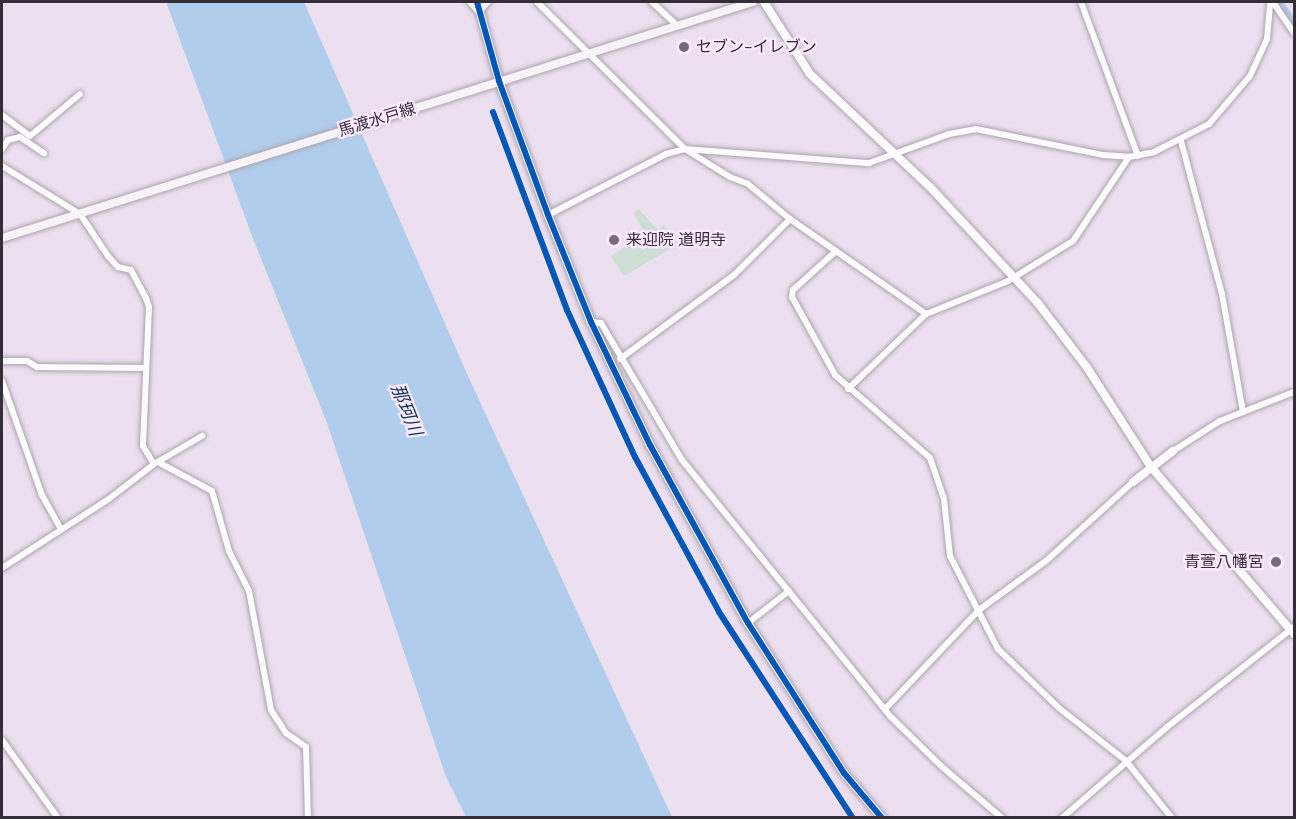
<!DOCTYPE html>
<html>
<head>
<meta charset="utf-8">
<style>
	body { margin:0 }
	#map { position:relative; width:1296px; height:819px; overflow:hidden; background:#ecdfef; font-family:"DM Sans","Noto Sans JP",sans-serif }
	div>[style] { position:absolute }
	.green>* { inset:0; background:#ceded4 }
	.water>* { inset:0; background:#b0ceec }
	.canal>* { height:8px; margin:-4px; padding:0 4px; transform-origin:4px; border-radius:4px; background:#b0ceec }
	.roads { filter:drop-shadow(0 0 2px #ada3af) drop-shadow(0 0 2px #ada3af) }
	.minor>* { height:6px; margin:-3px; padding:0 3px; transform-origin:3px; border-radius:3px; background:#fcfafd }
	.tertiary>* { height:8px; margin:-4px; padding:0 4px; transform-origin:4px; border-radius:4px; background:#fcfafd }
	.secondary>* { height:8px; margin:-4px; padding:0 4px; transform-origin:4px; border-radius:4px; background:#f8f3f6 }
	.cycleway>* { height:6px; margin:-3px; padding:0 3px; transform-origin:3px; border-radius:3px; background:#0057b8 }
	.dots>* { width:16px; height:16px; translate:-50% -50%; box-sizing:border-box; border:3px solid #fae8ff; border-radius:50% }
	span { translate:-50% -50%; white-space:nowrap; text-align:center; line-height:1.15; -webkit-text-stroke:4.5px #fae8ff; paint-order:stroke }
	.poi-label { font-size:16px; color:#352d38 }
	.left { translate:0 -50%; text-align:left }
	.right { translate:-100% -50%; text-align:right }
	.street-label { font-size:16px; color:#352d38 }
	.water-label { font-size:18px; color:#0e344d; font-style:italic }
	.frame { position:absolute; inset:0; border:3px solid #352d38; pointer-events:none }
</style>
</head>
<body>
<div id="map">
	<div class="green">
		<div style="clip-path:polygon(639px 209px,658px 230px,664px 225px,679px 244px,624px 276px,611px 256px,645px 234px,634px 213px)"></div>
	</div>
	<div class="water">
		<div style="clip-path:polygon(166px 2px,304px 2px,468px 376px,672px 817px,466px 817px,446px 777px,327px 423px,252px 236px)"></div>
	</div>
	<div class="canal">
		<div style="left:1279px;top:2px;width:27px;rotate:56deg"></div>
	</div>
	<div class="roads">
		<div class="minor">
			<div style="left:470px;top:2px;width:13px;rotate:48deg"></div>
			<div style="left:479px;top:12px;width:13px;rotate:-48deg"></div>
			<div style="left:537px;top:2px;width:209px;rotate:44.8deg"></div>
			<div style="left:685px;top:149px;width:53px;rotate:31.9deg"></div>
			<div style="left:730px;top:177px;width:19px;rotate:21deg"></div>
			<div style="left:748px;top:184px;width:55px;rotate:39.8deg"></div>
			<div style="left:790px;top:219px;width:166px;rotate:34.9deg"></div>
			<div style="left:652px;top:2px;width:34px;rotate:43deg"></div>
			<div style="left:1081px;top:2px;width:164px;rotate:69.7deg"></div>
			<div style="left:1273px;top:2px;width:37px;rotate:56deg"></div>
			<div style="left:2px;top:115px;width:35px;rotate:37deg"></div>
			<div style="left:30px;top:136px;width:65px;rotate:-40deg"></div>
			<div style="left:1181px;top:141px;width:158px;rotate:75deg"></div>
			<div style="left:1222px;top:294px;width:120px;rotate:79.9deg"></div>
			<div style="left:2px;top:149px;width:11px;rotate:-56deg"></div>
			<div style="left:8px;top:140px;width:12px;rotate:-14deg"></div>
			<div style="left:20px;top:137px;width:29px;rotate:34deg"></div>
			<div style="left:2px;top:166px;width:92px;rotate:31.6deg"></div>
			<div style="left:80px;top:214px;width:50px;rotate:56.3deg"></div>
			<div style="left:108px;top:256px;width:15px;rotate:48deg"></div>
			<div style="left:118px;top:267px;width:13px;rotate:13deg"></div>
			<div style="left:131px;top:270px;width:32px;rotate:62deg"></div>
			<div style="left:146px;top:298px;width:9px;rotate:72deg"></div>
			<div style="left:149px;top:307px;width:139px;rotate:92.5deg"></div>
			<div style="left:143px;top:446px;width:21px;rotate:59deg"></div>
			<div style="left:548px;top:215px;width:133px;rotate:-27.3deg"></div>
			<div style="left:666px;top:154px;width:20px;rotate:-15deg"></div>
			<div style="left:685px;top:149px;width:185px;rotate:4.4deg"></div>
			<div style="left:869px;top:163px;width:85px;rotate:-19.9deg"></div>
			<div style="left:949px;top:134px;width:27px;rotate:-10deg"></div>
			<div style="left:976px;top:129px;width:130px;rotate:11.6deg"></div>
			<div style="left:1103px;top:155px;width:26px;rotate:4deg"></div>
			<div style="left:1129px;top:157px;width:25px;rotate:-11deg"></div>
			<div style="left:1154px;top:152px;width:62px;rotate:-27deg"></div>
			<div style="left:1209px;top:124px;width:63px;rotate:-49.5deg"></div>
			<div style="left:1250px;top:76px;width:41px;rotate:-65.3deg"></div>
			<div style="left:1267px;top:39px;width:37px;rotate:-85deg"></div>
			<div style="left:836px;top:251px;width:58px;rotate:137.8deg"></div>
			<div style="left:793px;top:290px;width:7px;rotate:98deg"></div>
			<div style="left:792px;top:297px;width:89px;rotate:61.1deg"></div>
			<div style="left:835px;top:375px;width:126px;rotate:41.1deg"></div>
			<div style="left:930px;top:458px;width:43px;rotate:71.1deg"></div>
			<div style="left:944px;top:499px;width:57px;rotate:84deg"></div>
			<div style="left:950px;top:556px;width:105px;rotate:62.7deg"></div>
			<div style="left:998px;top:649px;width:85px;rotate:44deg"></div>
			<div style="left:1059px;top:708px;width:85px;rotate:38.3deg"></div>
			<div style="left:1126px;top:761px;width:73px;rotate:51.1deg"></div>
			<div style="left:591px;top:322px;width:10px;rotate:6deg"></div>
			<div style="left:601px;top:323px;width:159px;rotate:59.4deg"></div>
			<div style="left:682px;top:460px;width:331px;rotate:50.9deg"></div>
			<div style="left:891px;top:717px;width:70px;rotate:44.4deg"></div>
			<div style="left:941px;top:766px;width:80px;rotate:40.4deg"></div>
			<div style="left:620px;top:359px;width:142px;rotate:-36.4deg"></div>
			<div style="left:734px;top:275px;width:79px;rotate:-45deg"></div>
			<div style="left:2px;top:361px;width:25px"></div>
			<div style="left:27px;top:361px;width:12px;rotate:31deg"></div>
			<div style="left:37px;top:367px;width:109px;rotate:0.5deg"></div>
			<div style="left:2px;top:381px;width:121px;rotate:70.7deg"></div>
			<div style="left:42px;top:495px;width:39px;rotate:61deg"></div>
			<div style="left:848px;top:389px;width:108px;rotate:-43.9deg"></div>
			<div style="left:926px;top:314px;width:88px;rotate:-21.9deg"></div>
			<div style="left:1008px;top:281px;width:76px;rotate:-31.6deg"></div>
			<div style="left:1073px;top:241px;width:101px;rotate:-56.3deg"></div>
			<div style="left:1173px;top:451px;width:56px;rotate:-32.6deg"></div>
			<div style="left:1220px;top:421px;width:79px;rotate:-21.4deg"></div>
			<div style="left:158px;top:462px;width:61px;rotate:28.2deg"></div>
			<div style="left:212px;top:491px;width:62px;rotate:74.2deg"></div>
			<div style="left:229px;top:551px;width:45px;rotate:63.4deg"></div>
			<div style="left:249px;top:591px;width:121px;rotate:79.5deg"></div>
			<div style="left:271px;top:710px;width:27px;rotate:57deg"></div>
			<div style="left:286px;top:733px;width:24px;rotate:35deg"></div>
			<div style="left:306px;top:747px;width:71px;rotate:88.4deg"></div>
			<div style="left:2px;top:568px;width:129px;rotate:-32.9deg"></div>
			<div style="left:110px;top:498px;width:56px;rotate:-37.7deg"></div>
			<div style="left:154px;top:464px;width:56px;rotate:-30.3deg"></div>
			<div style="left:748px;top:623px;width:52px;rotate:-38deg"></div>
			<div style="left:885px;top:709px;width:137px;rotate:-46.5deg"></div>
			<div style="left:979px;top:610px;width:84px;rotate:-36.3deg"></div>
			<div style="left:1047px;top:560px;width:116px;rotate:-42.2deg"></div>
			<div style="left:2px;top:740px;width:96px;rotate:54.3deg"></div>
			<div style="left:1062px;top:818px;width:139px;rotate:-40.9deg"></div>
			<div style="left:1167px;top:727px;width:162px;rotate:-38.2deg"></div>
		</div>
		<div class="tertiary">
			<div style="left:477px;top:2px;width:82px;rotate:74.4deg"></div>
			<div style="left:499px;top:81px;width:143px;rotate:69.9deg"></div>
			<div style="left:548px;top:215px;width:115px;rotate:68.1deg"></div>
			<div style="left:591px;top:322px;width:136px;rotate:64.4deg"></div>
			<div style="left:650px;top:445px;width:203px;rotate:61.2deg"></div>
			<div style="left:748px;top:623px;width:178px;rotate:57.4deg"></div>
			<div style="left:844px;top:773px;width:59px;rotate:49.8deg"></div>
			<div style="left:764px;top:2px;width:85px;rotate:57.4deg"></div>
			<div style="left:810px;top:74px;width:165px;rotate:43.3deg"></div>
			<div style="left:930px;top:187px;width:157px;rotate:47.1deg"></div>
			<div style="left:1037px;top:302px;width:81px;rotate:52.6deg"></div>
			<div style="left:1086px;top:366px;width:120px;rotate:57.2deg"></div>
			<div style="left:1151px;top:467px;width:220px;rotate:49.4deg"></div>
			<div style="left:1133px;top:482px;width:51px;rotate:-37.8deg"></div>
		</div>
		<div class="secondary">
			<div style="left:2px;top:238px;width:787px;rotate:-17.45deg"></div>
		</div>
	</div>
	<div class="cycleway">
		<div style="left:477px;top:2px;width:82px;rotate:74.4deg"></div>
		<div style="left:499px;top:81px;width:143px;rotate:69.9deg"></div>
		<div style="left:548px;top:215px;width:115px;rotate:68.1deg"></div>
		<div style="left:591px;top:322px;width:136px;rotate:64.4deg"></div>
		<div style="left:650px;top:445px;width:203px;rotate:61.2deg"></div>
		<div style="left:748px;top:623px;width:178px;rotate:57.4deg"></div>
		<div style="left:844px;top:773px;width:59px;rotate:49.8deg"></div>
		<div style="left:493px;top:112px;width:211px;rotate:69.5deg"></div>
		<div style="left:567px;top:310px;width:162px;rotate:65.2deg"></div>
		<div style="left:635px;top:457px;width:176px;rotate:61.5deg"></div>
		<div style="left:719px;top:612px;width:246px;rotate:57deg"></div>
	</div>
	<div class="dots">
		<div style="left:684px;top:47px;background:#756b78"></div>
		<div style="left:614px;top:240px;background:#756b78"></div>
		<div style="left:1276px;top:562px;background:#756b78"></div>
	</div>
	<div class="poi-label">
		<span class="left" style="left:696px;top:47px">セブン-イレブン</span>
		<span class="left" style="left:626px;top:240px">来迎院 道明寺</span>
		<span class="right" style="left:1264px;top:562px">青萱八幡宮</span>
	</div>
	<div class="street-label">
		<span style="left:377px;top:120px;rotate:-17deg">馬渡水戸線</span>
	</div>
	<div class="water-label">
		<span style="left:406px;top:410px;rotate:68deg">那珂川</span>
	</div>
	<div class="frame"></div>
</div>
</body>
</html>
